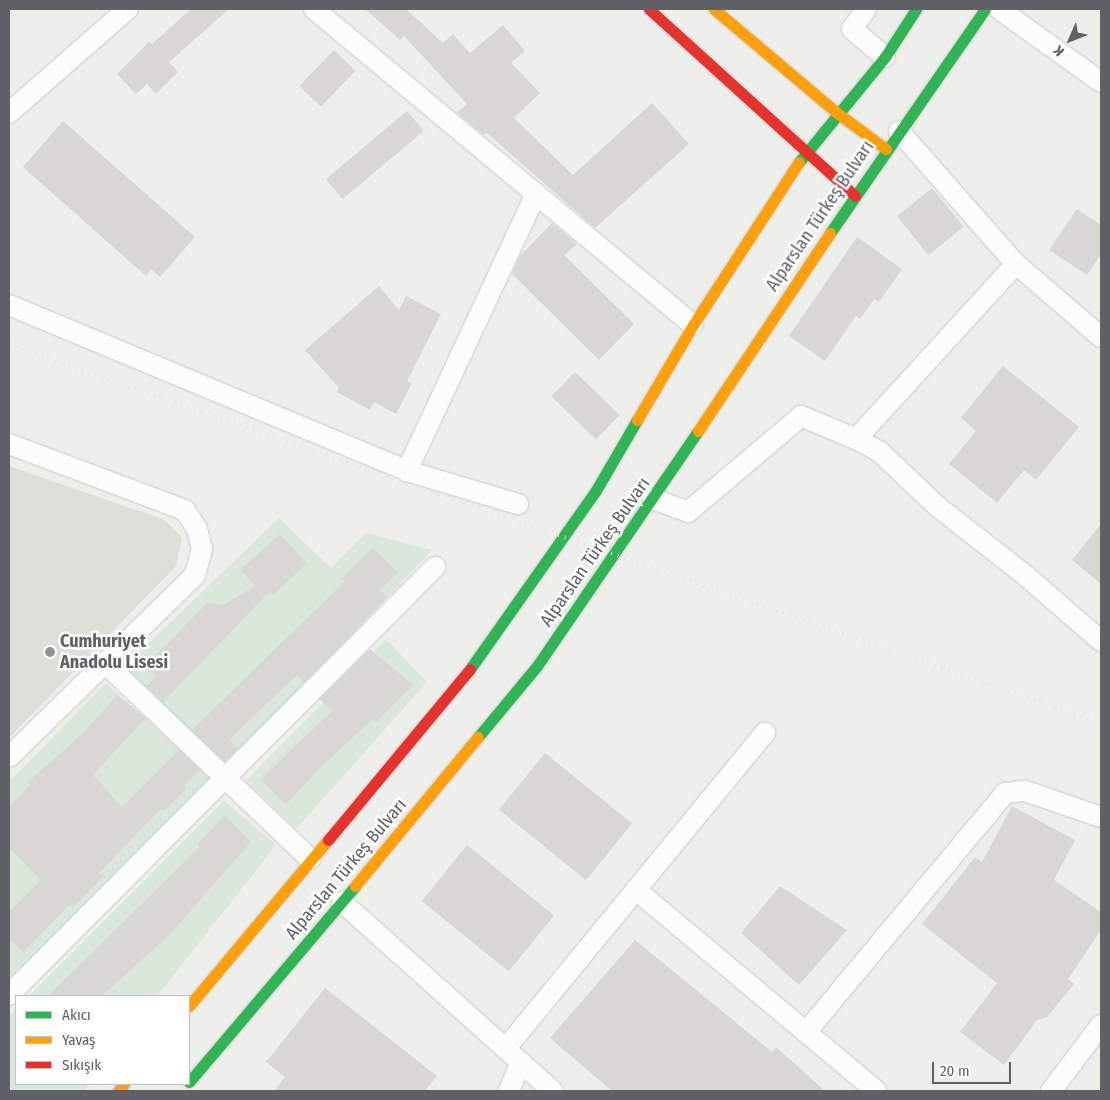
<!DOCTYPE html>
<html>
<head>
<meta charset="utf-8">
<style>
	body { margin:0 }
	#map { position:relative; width:1110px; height:1100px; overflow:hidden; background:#eeeeea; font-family:"Fira Sans Condensed",sans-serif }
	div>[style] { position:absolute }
	.education>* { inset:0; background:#deded8 }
	.green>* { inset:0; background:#d9e8da }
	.building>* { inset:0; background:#d8d7d4; transform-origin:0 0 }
	.roads { filter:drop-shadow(0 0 1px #cbcccb) drop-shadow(0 0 1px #cbcccb) }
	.street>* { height:20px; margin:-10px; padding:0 10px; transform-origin:10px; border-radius:10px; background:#fcfcfc }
	.fast>* { height:11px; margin:-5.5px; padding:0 5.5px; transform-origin:5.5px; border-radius:5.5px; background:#30b455 }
	.slow>* { height:11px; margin:-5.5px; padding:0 5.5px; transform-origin:5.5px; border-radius:5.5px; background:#ff9f0a }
	.jam>* { height:11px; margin:-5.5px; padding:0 5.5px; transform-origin:5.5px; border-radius:5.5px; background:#e5322d }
	.rail>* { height:4px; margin-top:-2px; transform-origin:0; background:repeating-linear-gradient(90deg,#e3e3e3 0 1px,transparent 0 7px) }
	.dots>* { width:14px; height:14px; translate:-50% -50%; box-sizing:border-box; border:2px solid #fff; border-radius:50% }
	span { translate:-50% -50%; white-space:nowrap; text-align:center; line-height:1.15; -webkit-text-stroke:5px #fff; paint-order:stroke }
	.street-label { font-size:18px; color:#5f6166 }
	.poi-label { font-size:18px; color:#5f6166; font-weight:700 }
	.left { translate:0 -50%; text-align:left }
	.frame { position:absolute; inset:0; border:10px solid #5f6166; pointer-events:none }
	.legend { position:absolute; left:15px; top:995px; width:175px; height:90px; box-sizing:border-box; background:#fff; border:1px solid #bfc0c2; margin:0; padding:6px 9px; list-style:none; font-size:15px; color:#5f6166 }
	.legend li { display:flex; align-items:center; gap:10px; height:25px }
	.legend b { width:25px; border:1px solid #bfc0c2 }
	.north { position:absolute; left:1045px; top:15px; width:50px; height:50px; -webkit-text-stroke:4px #fff; paint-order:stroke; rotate:226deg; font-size:14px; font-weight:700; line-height:20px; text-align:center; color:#5f6166 }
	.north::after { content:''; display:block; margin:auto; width:18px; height:22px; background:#5f6166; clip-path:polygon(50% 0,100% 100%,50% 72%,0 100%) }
	.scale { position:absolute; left:932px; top:1062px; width:79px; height:22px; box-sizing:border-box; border:2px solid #5f6166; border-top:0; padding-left:6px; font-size:15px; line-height:18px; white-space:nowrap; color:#5f6166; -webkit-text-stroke:4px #fff; paint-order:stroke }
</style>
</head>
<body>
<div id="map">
	<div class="education">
		<div style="clip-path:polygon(9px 466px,165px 520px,182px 538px,176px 566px,9px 738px)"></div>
	</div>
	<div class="green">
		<div style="clip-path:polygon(279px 518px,331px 568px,366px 533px,432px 550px,225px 771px,120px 671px)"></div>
		<div style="clip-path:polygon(386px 639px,427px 682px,296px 829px,246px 781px)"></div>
		<div style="clip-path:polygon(106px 683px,210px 777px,9px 979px,9px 782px)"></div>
		<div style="clip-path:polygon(224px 801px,276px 845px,157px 996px,29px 996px)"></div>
		<div style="clip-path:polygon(16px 1009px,16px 1084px,89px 1084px,84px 1091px,9px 1091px,9px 1017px)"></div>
	</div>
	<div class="building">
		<div style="clip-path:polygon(191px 9px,229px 9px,169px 62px,178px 72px,156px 94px,147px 84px,136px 94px,117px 74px,149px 42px,152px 44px)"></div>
		<div style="clip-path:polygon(365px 9px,406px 9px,443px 43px,453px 34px,470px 53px,503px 25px,525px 51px,511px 63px,540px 93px,514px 118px,573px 175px,652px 103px,689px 144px,595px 228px,487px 133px,484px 135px,462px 117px,458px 112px,467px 104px,404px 36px,400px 40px)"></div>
		<div style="left:334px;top:50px;width:30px;height:50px;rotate:44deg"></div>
		<div style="left:407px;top:111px;width:26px;height:106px;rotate:50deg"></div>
		<div style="clip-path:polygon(63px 121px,195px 237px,160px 277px,151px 269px,146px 276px,23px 167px)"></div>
		<div style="left:932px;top:188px;width:50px;height:45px;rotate:51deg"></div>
		<div style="clip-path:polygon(1077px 209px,1101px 225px,1101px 254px,1087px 275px,1049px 250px)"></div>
		<div style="clip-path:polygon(552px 223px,577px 244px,564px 255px,634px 324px,599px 360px,512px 274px,520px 256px)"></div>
		<div style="clip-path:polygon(857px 237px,902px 269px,879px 302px,874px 299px,860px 319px,856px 316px,825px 361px,789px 336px)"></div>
		<div style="clip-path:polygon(379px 286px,399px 310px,406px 296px,441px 314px,407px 381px,412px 383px,396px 414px,374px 402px,370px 410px,337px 392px,339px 388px,305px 350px)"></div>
		<div style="clip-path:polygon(1003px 366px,1079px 427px,1036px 480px,1024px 470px,997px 503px,949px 464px,976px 431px,961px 418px)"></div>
		<div style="left:575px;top:372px;width:62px;height:34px;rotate:44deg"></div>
		<div style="clip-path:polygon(1101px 524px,1101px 584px,1072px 560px)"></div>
		<div style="clip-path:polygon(280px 534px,307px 563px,273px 595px,270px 591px,163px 702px,147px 686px,156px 676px,146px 666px,207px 603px,223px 605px,255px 586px,240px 570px)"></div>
		<div style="clip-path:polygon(373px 547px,398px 573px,380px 590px,387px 597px,304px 682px,297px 675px,229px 740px,238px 748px,225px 761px,192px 730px,345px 581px,342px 578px)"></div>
		<div style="clip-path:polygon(370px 649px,413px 685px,377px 722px,373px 719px,317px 771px,286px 805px,261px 779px,332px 711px,320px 699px)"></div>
		<div style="clip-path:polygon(117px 695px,146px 718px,93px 775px,122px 807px,179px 750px,200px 770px,184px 786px,187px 788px,164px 811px,161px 809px,99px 873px,103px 877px,73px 907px,70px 904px,23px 952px,9px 938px,9px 912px,41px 880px,9px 847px,9px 807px,30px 785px,28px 782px,83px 733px)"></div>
		<div style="left:545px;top:753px;width:112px;height:73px;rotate:39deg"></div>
		<div style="clip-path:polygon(1012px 806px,1075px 840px,1054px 880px,1101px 912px,1101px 930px,1068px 979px,1074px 984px,1047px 1017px,1037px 1020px,1004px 1065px,960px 1032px,997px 983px,922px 924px,975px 857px,982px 862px)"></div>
		<div style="clip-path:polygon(225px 815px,251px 842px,169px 935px,102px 996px,48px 996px,199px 847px,197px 845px)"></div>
		<div style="left:467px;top:845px;width:112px;height:72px;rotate:39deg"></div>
		<div style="clip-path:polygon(780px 886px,847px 930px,799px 985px,741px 933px)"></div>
		<div style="clip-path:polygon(635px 940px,772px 1052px,776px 1047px,825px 1091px,612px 1091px,550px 1038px)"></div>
		<div style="clip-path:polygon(325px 988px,437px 1076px,425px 1091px,274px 1091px,285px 1077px,266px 1062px)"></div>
	</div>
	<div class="roads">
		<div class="street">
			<div style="left:314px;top:9px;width:289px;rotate:39.8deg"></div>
			<div style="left:536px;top:194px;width:306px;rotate:115deg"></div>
			<div style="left:407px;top:471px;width:116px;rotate:16.6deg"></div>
			<div style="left:866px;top:9px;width:24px;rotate:125deg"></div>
			<div style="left:852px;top:29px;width:43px;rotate:40.3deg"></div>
			<div style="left:999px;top:9px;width:125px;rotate:35.6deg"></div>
			<div style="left:9px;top:113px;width:158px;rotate:-41.2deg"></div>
			<div style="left:899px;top:131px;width:177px;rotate:48.7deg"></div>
			<div style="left:536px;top:194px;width:204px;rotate:39.8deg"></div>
			<div style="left:9px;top:305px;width:431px;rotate:22.6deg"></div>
			<div style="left:856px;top:439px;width:27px;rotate:28deg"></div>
			<div style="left:880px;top:452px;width:80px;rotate:43.5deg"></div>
			<div style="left:938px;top:507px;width:110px;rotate:38deg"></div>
			<div style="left:1025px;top:575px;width:101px;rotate:41deg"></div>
			<div style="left:9px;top:444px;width:188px;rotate:20.6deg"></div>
			<div style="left:185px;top:510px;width:22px;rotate:58deg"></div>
			<div style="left:197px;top:529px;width:21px;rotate:76deg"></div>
			<div style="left:202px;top:549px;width:27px;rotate:105deg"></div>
			<div style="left:195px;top:575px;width:260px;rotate:135.6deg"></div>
			<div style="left:653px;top:499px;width:37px;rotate:20deg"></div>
			<div style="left:688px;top:512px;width:148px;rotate:-40.3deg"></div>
			<div style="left:801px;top:416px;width:60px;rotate:22.7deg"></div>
			<div style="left:856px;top:439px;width:237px;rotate:-47.6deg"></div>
			<div style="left:1016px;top:264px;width:112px;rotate:40.7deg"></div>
			<div style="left:105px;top:663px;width:284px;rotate:43.7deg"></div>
			<div style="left:636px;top:890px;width:313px;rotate:39.9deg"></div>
			<div style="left:342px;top:902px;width:283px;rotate:41.9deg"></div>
			<div style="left:9px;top:995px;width:604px;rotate:-45.13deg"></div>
			<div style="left:806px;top:1032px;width:311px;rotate:-50.2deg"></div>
			<div style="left:1005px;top:793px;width:20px;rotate:-6deg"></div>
			<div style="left:1025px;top:791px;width:80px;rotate:18.9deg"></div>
			<div style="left:506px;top:1048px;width:408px;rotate:-50.6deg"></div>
			<div style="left:509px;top:1091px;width:31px;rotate:-68deg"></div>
			<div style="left:1051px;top:1091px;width:83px;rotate:-52.9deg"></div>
		</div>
		<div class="fast">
			<div style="left:799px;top:162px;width:136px;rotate:-50.7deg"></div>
			<div style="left:885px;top:57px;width:57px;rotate:-57.1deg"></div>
			<div style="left:830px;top:233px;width:272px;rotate:-55.3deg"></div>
			<div style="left:470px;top:669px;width:217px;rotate:-54.8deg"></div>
			<div style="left:595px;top:492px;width:83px;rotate:-59.7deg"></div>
			<div style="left:478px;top:737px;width:92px;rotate:-50.3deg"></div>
			<div style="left:537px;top:666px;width:285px;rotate:-55.6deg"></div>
			<div style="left:189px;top:1082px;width:257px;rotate:-49.7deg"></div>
		</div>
		<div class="slow">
			<div style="left:714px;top:9px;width:160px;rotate:40.2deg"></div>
			<div style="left:836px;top:112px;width:62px;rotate:36.5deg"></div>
			<div style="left:637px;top:420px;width:110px;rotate:-59.5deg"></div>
			<div style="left:693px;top:325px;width:194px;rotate:-57deg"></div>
			<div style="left:698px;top:431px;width:238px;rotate:-56.3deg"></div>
			<div style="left:355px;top:886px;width:193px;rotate:-50.5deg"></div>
			<div style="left:189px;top:1006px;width:217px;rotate:-50.1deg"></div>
			<div style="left:118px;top:1091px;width:9px;rotate:-49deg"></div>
		</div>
		<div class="jam">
			<div style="left:649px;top:9px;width:278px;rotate:42.2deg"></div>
			<div style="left:328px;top:840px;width:222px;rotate:-50.3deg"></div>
		</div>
	</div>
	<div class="rail">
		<div style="left:9px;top:345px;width:1156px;rotate:19.09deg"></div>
	</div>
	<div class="dots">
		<div style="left:50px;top:652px;background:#919294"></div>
	</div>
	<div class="street-label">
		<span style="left:820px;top:216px;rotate:-56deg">Alparslan Türkeş Bulvarı</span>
		<span style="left:595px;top:552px;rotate:-55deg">Alparslan Türkeş Bulvarı</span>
		<span style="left:346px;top:869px;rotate:-50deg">Alparslan Türkeş Bulvarı</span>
	</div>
	<div class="poi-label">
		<span class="left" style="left:60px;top:652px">Cumhuriyet<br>Anadolu Lisesi</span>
	</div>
	<div class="frame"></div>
	<ul class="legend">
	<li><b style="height:6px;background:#30b455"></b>Akıcı</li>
	<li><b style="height:6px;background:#ff9f0a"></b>Yavaş</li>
	<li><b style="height:6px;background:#e5322d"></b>Sıkışık</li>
	</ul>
	<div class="north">K</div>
	<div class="scale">20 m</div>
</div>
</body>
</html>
